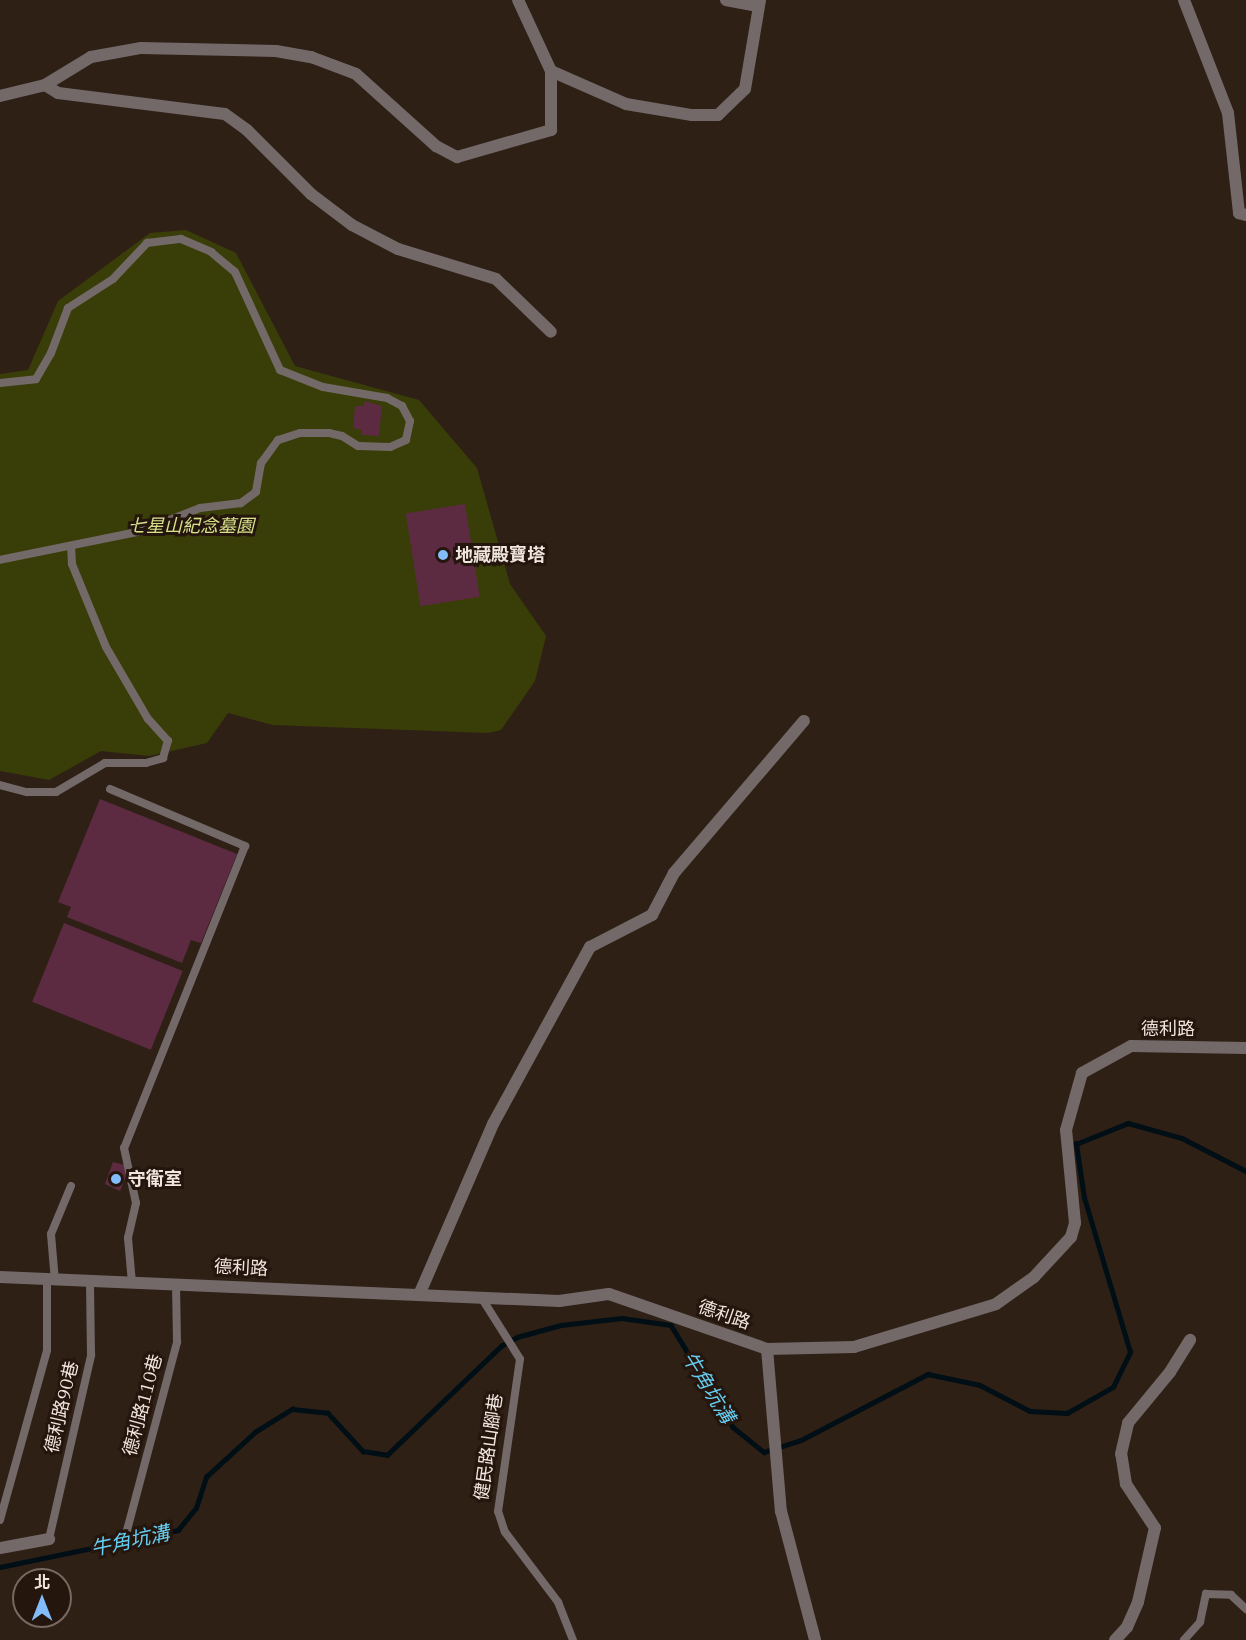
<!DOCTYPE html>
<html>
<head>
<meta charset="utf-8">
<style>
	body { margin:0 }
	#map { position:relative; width:1246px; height:1640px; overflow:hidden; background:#2f2016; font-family:"IBM Plex Serif","Noto Sans TC",serif }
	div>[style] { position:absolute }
	.green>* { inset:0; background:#393d08 }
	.stream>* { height:4.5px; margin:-2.25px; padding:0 2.25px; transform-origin:2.25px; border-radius:2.25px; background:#000e15 }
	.building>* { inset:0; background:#5d2b41; transform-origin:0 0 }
	.lane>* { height:8px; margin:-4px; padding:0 4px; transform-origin:4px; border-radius:4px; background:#736969 }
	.street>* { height:12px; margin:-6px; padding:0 6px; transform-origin:6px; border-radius:6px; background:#736969 }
	.dots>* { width:16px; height:16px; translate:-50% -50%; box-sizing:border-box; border:3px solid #25160d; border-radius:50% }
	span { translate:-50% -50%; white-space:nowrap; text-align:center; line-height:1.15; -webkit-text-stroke:6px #25160d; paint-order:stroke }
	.park-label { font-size:18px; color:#d7e18b; font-style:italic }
	.poi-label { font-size:18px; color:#f1e6df; font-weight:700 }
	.left { translate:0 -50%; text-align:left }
	.street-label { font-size:18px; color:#f1e6df }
	.water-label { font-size:20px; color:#66cdf2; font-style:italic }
	.north { position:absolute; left:12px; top:1568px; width:60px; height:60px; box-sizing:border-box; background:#25160d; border:2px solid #776961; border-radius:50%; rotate:0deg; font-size:16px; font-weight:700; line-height:24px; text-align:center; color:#f1e6df }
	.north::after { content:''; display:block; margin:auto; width:21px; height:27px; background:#82bcfa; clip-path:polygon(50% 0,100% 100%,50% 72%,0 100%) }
</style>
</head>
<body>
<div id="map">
	<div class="green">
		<div style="clip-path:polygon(186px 230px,236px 253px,295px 366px,419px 400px,477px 468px,510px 584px,546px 636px,535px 681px,501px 730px,488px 733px,273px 725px,228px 713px,207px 743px,149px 756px,101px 751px,49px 780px,0 771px,0 374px,28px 370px,58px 301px,150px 233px)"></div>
	</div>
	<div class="stream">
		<div style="left:0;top:1567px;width:182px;rotate:-11.7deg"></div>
		<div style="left:178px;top:1530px;width:28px;rotate:-51deg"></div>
		<div style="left:196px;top:1508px;width:33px;rotate:-72deg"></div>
		<div style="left:206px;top:1477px;width:67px;rotate:-42.6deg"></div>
		<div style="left:255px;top:1432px;width:44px;rotate:-31.9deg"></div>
		<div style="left:292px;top:1409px;width:36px;rotate:6deg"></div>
		<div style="left:328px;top:1413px;width:52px;rotate:47.4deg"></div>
		<div style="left:363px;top:1451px;width:24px;rotate:9deg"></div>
		<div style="left:387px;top:1455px;width:158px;rotate:-43.7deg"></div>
		<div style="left:501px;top:1346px;width:18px;rotate:-29deg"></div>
		<div style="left:517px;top:1337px;width:46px;rotate:-15.3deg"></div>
		<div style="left:561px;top:1325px;width:61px;rotate:-6.5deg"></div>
		<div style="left:622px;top:1318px;width:49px;rotate:8.1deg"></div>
		<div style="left:671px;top:1325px;width:119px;rotate:58.7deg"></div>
		<div style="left:733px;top:1427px;width:40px;rotate:39deg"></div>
		<div style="left:764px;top:1452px;width:39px;rotate:-18deg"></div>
		<div style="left:801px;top:1440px;width:143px;rotate:-27.5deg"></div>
		<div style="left:928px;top:1374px;width:53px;rotate:11.9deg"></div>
		<div style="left:980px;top:1385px;width:56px;rotate:27.5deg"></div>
		<div style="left:1030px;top:1411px;width:37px;rotate:3deg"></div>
		<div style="left:1067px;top:1413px;width:53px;rotate:-29.5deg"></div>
		<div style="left:1113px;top:1387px;width:39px;rotate:-64deg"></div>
		<div style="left:1130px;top:1352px;width:161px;rotate:-106.6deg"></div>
		<div style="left:1084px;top:1198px;width:55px;rotate:-98.4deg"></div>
		<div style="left:1076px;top:1144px;width:56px;rotate:-22deg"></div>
		<div style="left:1128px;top:1123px;width:56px;rotate:15.5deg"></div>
		<div style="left:1182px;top:1138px;width:72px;rotate:27.3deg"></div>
	</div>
	<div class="building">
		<div style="clip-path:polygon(365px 401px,382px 406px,379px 436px,362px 435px,362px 430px,353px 428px,355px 406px,363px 406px)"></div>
		<div style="left:465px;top:504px;width:94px;height:60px;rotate:81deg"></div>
		<div style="clip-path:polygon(100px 799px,237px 854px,201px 943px,191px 940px,182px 963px,67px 917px,71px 907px,58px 902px)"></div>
		<div style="left:64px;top:923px;width:128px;height:85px;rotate:22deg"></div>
		<div style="clip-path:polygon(113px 1162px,124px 1165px,127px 1174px,120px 1191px,105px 1184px)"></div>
	</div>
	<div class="lane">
		<div style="left:0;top:383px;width:36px;rotate:-6deg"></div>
		<div style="left:36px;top:379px;width:30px;rotate:-60deg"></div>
		<div style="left:51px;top:353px;width:48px;rotate:-69.3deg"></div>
		<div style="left:68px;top:308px;width:54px;rotate:-32.8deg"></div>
		<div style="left:113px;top:279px;width:50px;rotate:-46.6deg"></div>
		<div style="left:147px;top:243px;width:34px;rotate:-7deg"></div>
		<div style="left:181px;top:239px;width:33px;rotate:23deg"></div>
		<div style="left:211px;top:252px;width:31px;rotate:40deg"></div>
		<div style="left:235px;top:272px;width:108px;rotate:65.3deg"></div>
		<div style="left:280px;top:370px;width:46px;rotate:21.6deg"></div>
		<div style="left:323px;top:387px;width:65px;rotate:9.8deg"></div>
		<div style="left:387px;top:398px;width:17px;rotate:28deg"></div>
		<div style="left:402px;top:406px;width:17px;rotate:62deg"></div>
		<div style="left:410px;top:421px;width:19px;rotate:102deg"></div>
		<div style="left:406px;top:440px;width:17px;rotate:156deg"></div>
		<div style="left:390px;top:447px;width:32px;rotate:-178deg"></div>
		<div style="left:358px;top:446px;width:19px;rotate:-148deg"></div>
		<div style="left:342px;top:436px;width:13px;rotate:-167deg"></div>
		<div style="left:329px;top:433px;width:29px;rotate:180deg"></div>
		<div style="left:300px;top:433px;width:23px;rotate:162deg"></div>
		<div style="left:278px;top:440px;width:29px;rotate:126deg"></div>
		<div style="left:261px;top:463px;width:29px;rotate:100deg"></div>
		<div style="left:256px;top:492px;width:19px;rotate:144deg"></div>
		<div style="left:241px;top:503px;width:41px;rotate:173deg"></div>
		<div style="left:200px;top:508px;width:62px;rotate:158.4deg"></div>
		<div style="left:142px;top:531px;width:145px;rotate:168.5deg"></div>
		<div style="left:0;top:785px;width:28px;rotate:15deg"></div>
		<div style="left:27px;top:792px;width:29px"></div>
		<div style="left:56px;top:792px;width:57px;rotate:-30.6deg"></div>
		<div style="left:105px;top:763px;width:41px"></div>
		<div style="left:146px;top:763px;width:18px;rotate:-16deg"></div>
		<div style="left:163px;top:758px;width:18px;rotate:-74deg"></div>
		<div style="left:168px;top:741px;width:30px;rotate:-132deg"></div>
		<div style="left:148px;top:719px;width:83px;rotate:-120.3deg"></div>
		<div style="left:106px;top:647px;width:90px;rotate:-112.3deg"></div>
		<div style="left:72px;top:564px;width:17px;rotate:-93deg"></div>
		<div style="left:110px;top:789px;width:147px;rotate:22.9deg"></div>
		<div style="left:245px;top:846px;width:325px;rotate:111.8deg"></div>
		<div style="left:124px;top:1148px;width:56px;rotate:77.7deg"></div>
		<div style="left:136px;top:1203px;width:36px;rotate:103deg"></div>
		<div style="left:128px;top:1238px;width:45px;rotate:84.9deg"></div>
		<div style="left:55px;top:1281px;width:47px;rotate:-94.9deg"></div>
		<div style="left:51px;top:1234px;width:52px;rotate:-67.4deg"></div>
		<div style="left:481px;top:1297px;width:73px;rotate:57.8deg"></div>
		<div style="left:520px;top:1359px;width:154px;rotate:98.2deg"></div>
		<div style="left:498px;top:1511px;width:22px;rotate:72deg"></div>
		<div style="left:505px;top:1532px;width:88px;rotate:52.9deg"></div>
		<div style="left:558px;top:1602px;width:41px;rotate:68.5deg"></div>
		<div style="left:0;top:1520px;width:176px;rotate:-74.5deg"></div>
		<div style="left:47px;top:1350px;width:70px;rotate:-90deg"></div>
		<div style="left:126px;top:1534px;width:199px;rotate:-75.1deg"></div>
		<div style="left:177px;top:1342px;width:59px;rotate:-91deg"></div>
		<div style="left:49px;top:1539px;width:189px;rotate:-77.1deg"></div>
		<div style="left:91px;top:1355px;width:74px;rotate:-90.8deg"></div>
		<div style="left:1184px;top:1640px;width:24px;rotate:-48deg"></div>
		<div style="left:1200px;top:1622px;width:29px;rotate:-78deg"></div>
		<div style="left:1206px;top:1594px;width:25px;rotate:2deg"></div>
		<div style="left:1231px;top:1595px;width:21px;rotate:43deg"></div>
	</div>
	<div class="street">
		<div style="left:726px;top:0;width:31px;rotate:11deg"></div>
		<div style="left:1184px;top:0;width:121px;rotate:68.7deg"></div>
		<div style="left:1228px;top:113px;width:101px;rotate:83.7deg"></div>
		<div style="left:1239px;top:213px;width:7px;rotate:16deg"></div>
		<div style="left:551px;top:71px;width:82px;rotate:23.7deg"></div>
		<div style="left:626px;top:104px;width:67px;rotate:9.5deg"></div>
		<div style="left:692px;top:115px;width:26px"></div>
		<div style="left:718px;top:115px;width:37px;rotate:-44deg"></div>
		<div style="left:745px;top:89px;width:90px;rotate:-80.4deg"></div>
		<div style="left:45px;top:85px;width:15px;rotate:32deg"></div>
		<div style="left:58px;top:93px;width:168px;rotate:7.2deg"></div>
		<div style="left:225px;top:114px;width:27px;rotate:36deg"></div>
		<div style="left:247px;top:130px;width:91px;rotate:45deg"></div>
		<div style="left:311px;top:194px;width:51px;rotate:37.1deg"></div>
		<div style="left:352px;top:225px;width:52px;rotate:27.6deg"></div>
		<div style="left:398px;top:249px;width:102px;rotate:17deg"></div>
		<div style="left:496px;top:279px;width:76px;rotate:43.9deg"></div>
		<div style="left:0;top:96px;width:46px;rotate:-13.7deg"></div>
		<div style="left:45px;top:85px;width:54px;rotate:-31.3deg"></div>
		<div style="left:91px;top:57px;width:51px;rotate:-10.2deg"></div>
		<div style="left:141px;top:48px;width:135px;rotate:1.3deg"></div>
		<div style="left:276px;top:51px;width:36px;rotate:10deg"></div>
		<div style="left:311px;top:57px;width:48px;rotate:20.7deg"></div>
		<div style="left:356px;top:74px;width:108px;rotate:42deg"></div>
		<div style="left:436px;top:146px;width:24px;rotate:28deg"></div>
		<div style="left:457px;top:157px;width:98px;rotate:-16deg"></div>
		<div style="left:551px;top:130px;width:59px;rotate:-90deg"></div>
		<div style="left:551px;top:71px;width:78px;rotate:-114.9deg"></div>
		<div style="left:0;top:1277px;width:560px;rotate:2.46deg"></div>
		<div style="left:559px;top:1301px;width:50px;rotate:-8deg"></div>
		<div style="left:609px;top:1294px;width:167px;rotate:19.2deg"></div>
		<div style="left:767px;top:1349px;width:87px;rotate:-1.3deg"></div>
		<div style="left:854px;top:1347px;width:148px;rotate:-16.8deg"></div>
		<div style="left:996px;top:1304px;width:47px;rotate:-35.4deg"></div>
		<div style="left:1034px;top:1277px;width:54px;rotate:-47.2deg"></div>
		<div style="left:1071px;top:1237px;width:15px;rotate:-74deg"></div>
		<div style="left:1075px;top:1223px;width:93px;rotate:-95.5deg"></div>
		<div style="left:1066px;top:1130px;width:59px;rotate:-74.3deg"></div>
		<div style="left:1082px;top:1073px;width:56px;rotate:-28.9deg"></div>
		<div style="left:1131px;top:1046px;width:115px;rotate:1deg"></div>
		<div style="left:419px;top:1295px;width:186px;rotate:-66.6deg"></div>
		<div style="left:493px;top:1124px;width:202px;rotate:-61.3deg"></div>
		<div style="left:590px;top:947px;width:70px;rotate:-27.3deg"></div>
		<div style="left:652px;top:915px;width:47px;rotate:-62.4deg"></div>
		<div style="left:674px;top:873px;width:200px;rotate:-49.5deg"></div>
		<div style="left:767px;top:1349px;width:163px;rotate:85.1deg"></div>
		<div style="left:781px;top:1511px;width:133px;rotate:75.2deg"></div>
		<div style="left:0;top:1548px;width:50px;rotate:-10.4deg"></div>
		<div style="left:1115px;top:1640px;width:18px;rotate:-47deg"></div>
		<div style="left:1127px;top:1627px;width:27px;rotate:-66deg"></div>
		<div style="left:1138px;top:1602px;width:76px;rotate:-77.1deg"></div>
		<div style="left:1155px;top:1528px;width:53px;rotate:-123.4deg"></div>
		<div style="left:1126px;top:1484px;width:30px;rotate:-99deg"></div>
		<div style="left:1121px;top:1454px;width:32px;rotate:-77deg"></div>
		<div style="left:1128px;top:1423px;width:66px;rotate:-50.5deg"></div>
		<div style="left:1170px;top:1372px;width:38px;rotate:-58deg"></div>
	</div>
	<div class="dots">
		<div style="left:443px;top:555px;background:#82bcfa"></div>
		<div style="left:116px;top:1179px;background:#82bcfa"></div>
	</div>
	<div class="park-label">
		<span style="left:191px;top:526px">七星山紀念墓園</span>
	</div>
	<div class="poi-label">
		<span class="left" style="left:455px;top:555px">地藏殿寶塔</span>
		<span class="left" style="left:128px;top:1179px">守衛室</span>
	</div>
	<div class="street-label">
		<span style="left:1168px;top:1029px">德利路</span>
		<span style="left:241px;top:1268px;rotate:3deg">德利路</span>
		<span style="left:724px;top:1315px;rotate:19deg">德利路</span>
		<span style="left:143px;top:1405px;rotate:-75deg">德利路110巷</span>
		<span style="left:62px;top:1407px;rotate:-77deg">德利路90巷</span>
		<span style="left:489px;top:1447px;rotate:-82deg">健民路山腳巷</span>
	</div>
	<div class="water-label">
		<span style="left:709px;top:1387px;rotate:58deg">牛角坑溝</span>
		<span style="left:130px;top:1540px;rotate:-12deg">牛角坑溝</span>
	</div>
	<div class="north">北</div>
</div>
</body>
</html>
